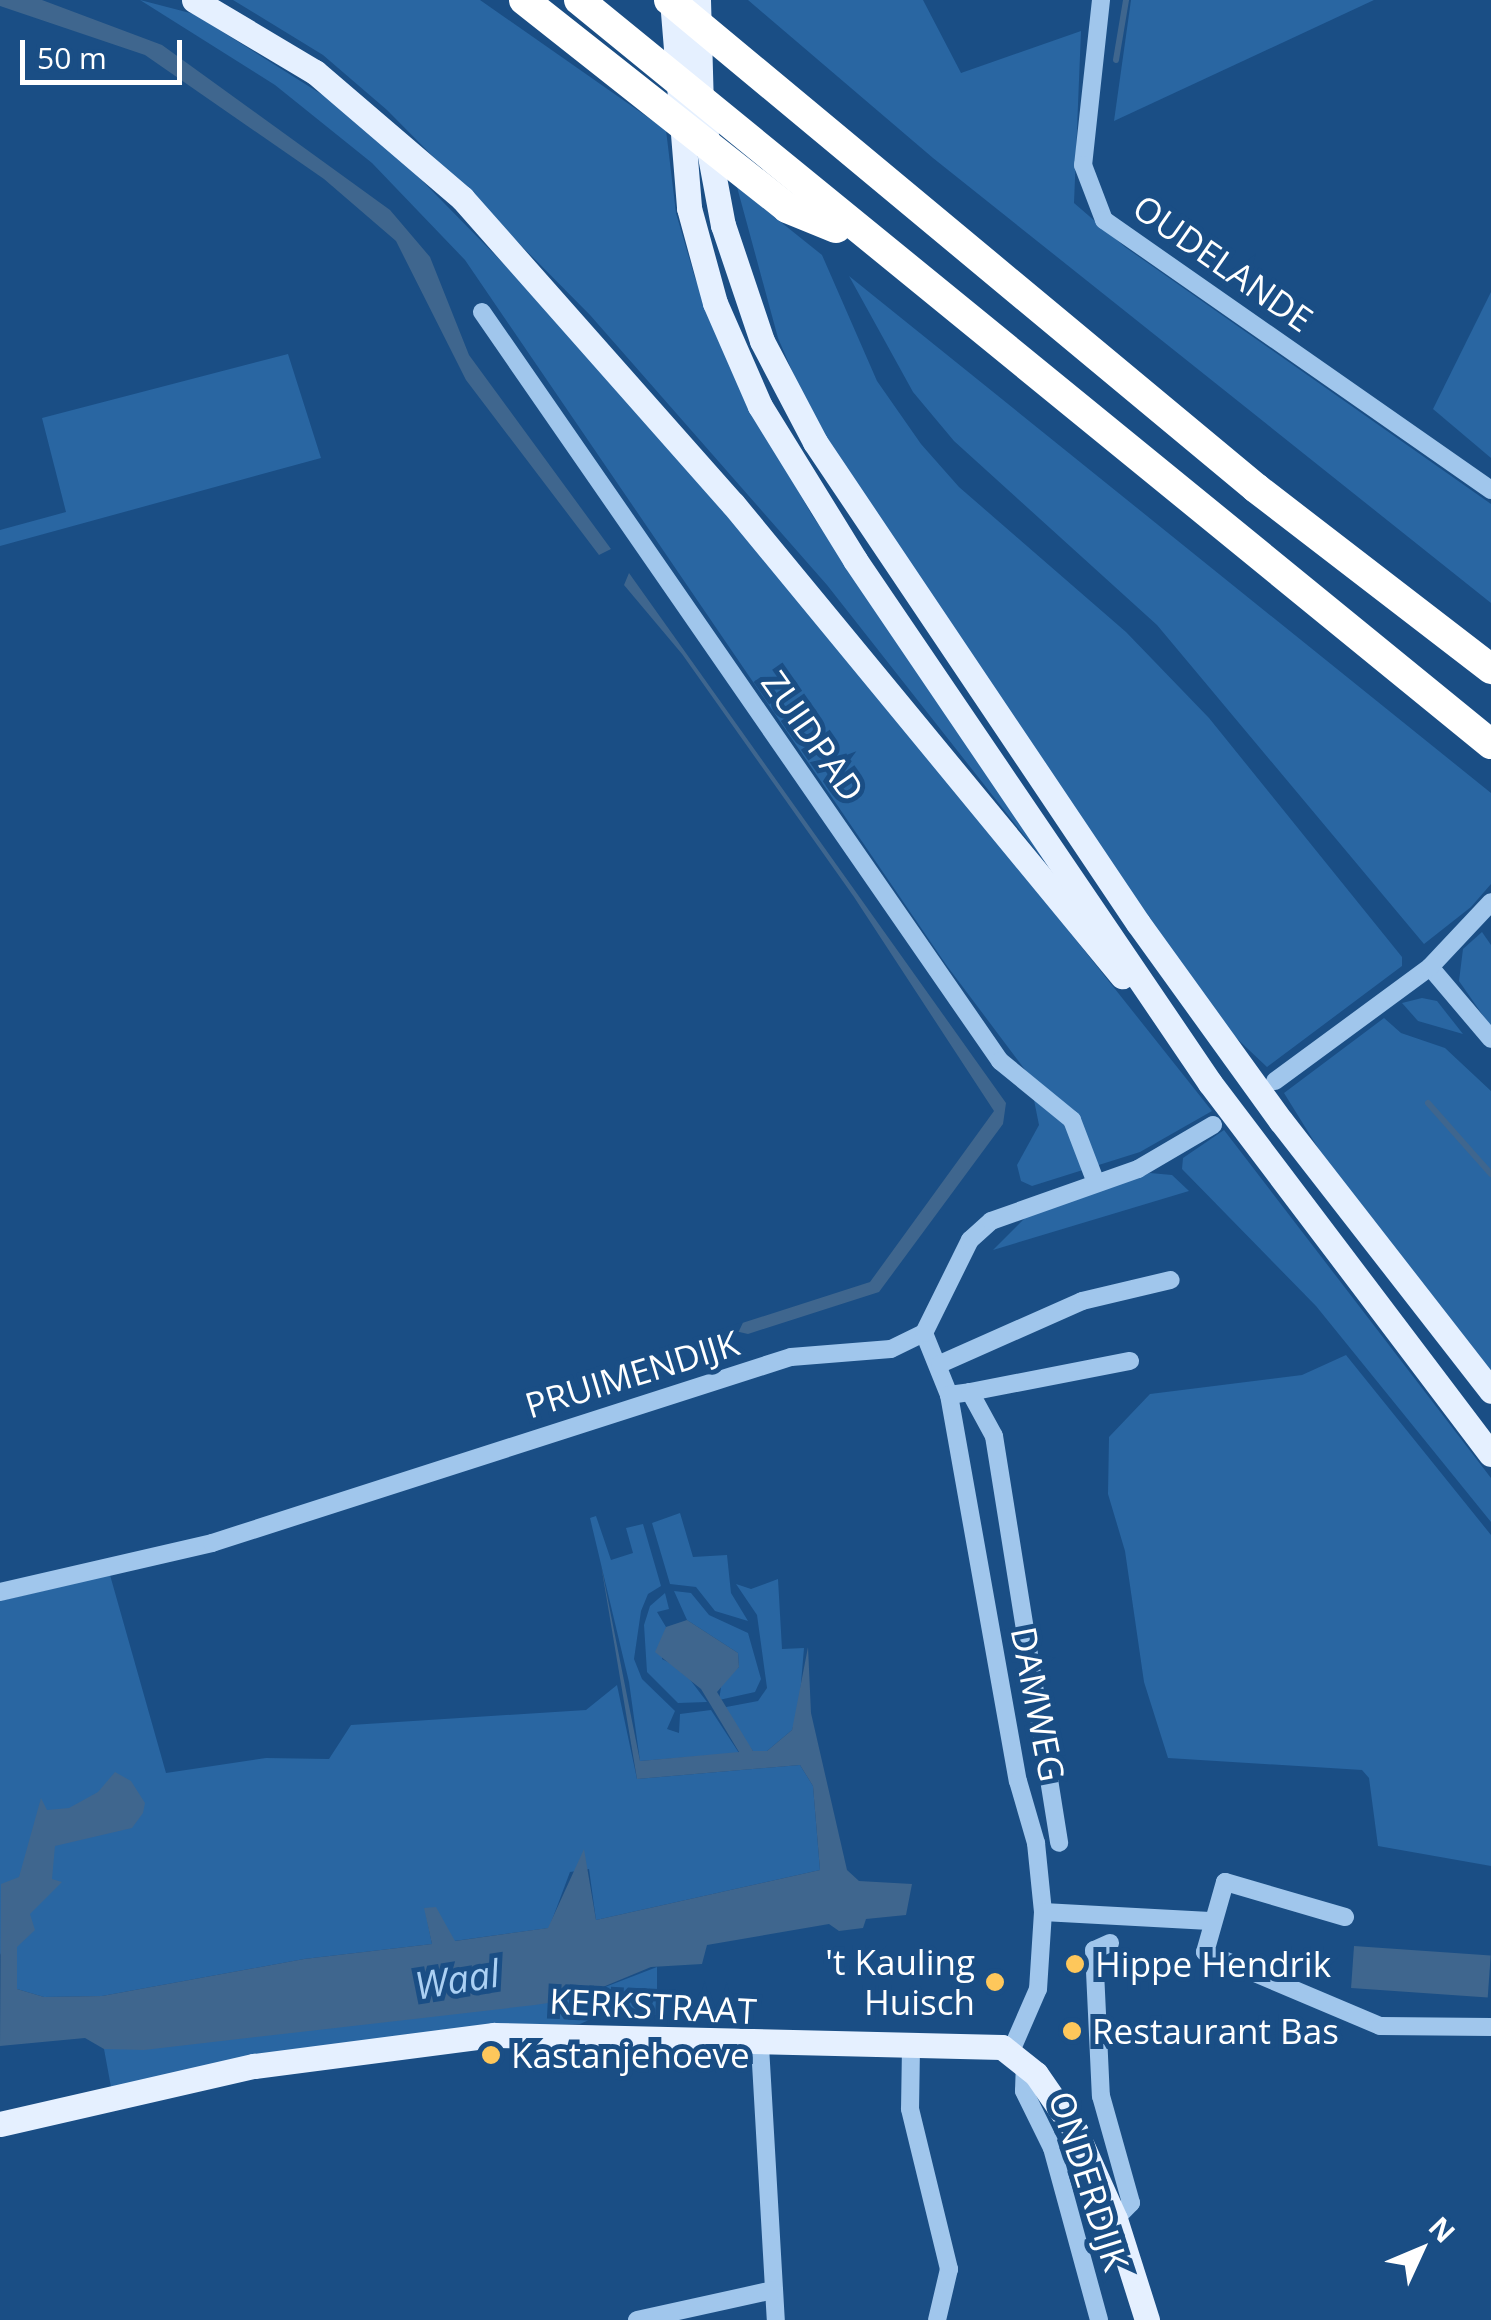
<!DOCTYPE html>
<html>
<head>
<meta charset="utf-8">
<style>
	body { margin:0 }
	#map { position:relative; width:1491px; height:2320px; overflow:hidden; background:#1a4e85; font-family:"Open Sans",sans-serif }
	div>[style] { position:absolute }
	.green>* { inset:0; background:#2966a2 }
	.water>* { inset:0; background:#3f668e; transform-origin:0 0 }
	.stream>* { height:6px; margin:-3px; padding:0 3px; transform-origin:3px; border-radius:3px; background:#3f668e }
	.minor>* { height:18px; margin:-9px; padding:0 9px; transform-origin:9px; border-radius:9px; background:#a0c6ec }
	.major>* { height:25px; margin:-12.5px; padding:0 12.5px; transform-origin:12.5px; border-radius:12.5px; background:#e5f0ff }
	.highway>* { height:30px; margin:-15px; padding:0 15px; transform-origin:15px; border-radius:15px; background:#fff }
	.dots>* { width:28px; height:28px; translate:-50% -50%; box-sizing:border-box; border:5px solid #1a4e85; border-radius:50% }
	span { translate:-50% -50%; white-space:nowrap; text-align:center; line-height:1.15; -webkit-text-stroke:10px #1a4e85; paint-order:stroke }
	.street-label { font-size:35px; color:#fff }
	.poi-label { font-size:35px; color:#fff }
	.right { translate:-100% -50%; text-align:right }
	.left { translate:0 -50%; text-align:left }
	.water-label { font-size:38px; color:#abd0f3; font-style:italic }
	.north { position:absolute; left:1371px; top:2200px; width:100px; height:100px; -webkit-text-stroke:8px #1a4e85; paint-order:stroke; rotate:46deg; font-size:28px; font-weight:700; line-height:40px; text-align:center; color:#fff }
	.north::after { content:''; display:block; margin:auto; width:35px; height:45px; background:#fff; clip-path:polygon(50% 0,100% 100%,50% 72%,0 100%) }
	.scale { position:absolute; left:20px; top:40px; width:162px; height:45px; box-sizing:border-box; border:5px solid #fff; border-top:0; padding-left:12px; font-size:30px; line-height:35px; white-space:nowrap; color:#fff; -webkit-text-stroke:8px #1a4e85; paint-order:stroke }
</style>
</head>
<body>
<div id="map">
	<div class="green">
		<div style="clip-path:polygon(140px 0,194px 14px,329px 99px,387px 145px,559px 320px,813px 609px,1212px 1111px,1140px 1152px,1032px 1186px,1021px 1181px,1017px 1165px,1039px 1125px,1029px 1075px,947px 966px,465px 260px,372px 163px,275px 85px)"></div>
		<div style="clip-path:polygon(233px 0,480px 0,666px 130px,676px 213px,695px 278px,753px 413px,812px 515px,1067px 890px,827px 585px,590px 315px,387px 110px,323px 55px)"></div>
		<div style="clip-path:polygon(748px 0,923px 0,961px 73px,1081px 31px,1074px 203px,1125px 247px,1491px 504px,1491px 603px,933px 158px)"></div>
		<div style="clip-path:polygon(1131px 0,1374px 0,1114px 121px)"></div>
		<div style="clip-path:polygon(737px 187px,822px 255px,877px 381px,921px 444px,959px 487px,1126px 632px,1209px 718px,1402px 957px,1402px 966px,1267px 1067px,1212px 1015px,814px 422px,778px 338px)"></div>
		<div style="clip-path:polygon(849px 276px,1491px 793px,1491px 884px,1471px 907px,1424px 944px,1157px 625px,954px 441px,913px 392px)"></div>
		<div style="clip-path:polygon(1491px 292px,1491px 458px,1433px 409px)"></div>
		<div style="clip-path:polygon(288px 354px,321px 458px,0 546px,0 530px,66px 512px,42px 418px)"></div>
		<div style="clip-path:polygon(1482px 932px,1491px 945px,1491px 1027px,1459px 981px,1463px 949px)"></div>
		<div style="clip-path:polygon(1422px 998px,1437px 1001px,1463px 1034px,1418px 1021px,1402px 1003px)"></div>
		<div style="clip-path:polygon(1384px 1018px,1401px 1033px,1445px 1048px,1491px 1091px,1491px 1374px,1328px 1164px,1284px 1093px)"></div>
		<div style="clip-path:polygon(1224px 1130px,1491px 1478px,1491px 1522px,1316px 1306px,1182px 1169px,1183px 1158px)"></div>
		<div style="clip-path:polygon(1150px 1173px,1172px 1175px,1189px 1191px,993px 1250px,1029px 1214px)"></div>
		<div style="clip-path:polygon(1346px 1355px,1491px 1535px,1491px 1866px,1378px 1846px,1369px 1778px,1362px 1770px,1168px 1758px,1144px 1682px,1125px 1551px,1108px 1494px,1109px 1437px,1150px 1394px,1302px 1375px)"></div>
		<div style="clip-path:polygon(680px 1513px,693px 1557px,727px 1555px,731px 1593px,748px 1621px,715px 1611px,696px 1587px,670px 1584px,652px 1523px)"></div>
		<div style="clip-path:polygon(596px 1516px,611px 1560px,633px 1553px,626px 1528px,643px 1524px,661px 1586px,648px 1594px,641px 1611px,634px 1659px,642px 1679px,675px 1711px,667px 1729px,679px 1733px,680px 1714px,711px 1710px,739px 1753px,640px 1761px,629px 1682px,590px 1518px)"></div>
		<div style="clip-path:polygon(110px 1575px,166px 1773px,266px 1758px,329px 1759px,351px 1725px,586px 1710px,617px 1685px,637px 1779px,800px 1765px,813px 1786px,820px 1870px,596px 1920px,589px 1869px,570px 1872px,549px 1928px,454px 1941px,425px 1909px,432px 1944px,304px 1959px,102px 1996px,44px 1997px,17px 1989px,0 1953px,0 1601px)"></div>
		<div style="clip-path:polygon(778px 1579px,782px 1649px,804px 1648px,799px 1707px,792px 1730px,767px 1751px,753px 1751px,721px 1708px,758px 1701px,767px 1688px,757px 1615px,736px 1584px,751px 1589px)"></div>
		<div style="clip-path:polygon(674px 1591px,691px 1593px,709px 1615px,748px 1633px,761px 1679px,755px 1692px,719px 1700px,722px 1681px,739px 1667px,738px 1653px,687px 1620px)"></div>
		<div style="clip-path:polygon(665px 1593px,669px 1609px,657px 1612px,666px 1627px,662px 1659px,682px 1669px,707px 1702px,678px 1703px,647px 1672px,644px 1625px,650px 1606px)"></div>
		<div style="clip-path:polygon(657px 1967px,657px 2015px,600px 2015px,580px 2024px,519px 2026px,111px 2087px,104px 2049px,574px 1999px)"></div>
	</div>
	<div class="water">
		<div style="clip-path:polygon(0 0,42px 0,162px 45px,390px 210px,430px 257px,469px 355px,611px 549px,599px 555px,466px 380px,396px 241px,324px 179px,145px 55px,0 6px)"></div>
		<div style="clip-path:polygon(629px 573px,1006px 1103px,1003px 1124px,879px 1292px,748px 1334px,735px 1331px,739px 1324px,870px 1282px,994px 1111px,854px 897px,682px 654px,624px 585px)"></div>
		<div style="clip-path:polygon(601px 1565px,640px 1761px,739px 1752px,701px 1689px,655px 1652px,666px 1627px,687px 1620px,738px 1653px,739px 1667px,717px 1692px,753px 1751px,767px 1751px,792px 1730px,808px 1647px,811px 1713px,847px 1870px,859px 1881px,912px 1884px,906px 1915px,866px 1919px,863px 1928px,839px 1931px,829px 1924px,707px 1945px,702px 1964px,651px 1967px,574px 1999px,535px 2005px,144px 2050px,104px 2049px,85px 2038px,0 2046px,1px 1884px,19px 1877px,41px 1798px,47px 1810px,69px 1808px,98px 1792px,115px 1772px,131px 1781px,145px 1803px,143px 1813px,132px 1828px,55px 1846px,52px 1879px,62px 1882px,30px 1914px,35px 1930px,17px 1947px,17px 1989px,44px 1997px,102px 1996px,304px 1959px,432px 1944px,424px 1908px,436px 1907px,455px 1941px,548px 1928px,584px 1849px,596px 1920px,820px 1870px,813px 1786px,800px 1765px,637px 1779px)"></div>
		<div style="left:1354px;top:1946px;width:137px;height:42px;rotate:4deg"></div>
	</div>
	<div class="stream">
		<div style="left:1116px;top:60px;width:61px;rotate:-80.5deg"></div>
		<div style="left:1428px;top:1103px;width:95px;rotate:48.4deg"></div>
	</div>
	<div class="minor">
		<div style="left:1101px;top:0;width:166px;rotate:96.2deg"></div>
		<div style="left:1083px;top:165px;width:59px;rotate:69.1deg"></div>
		<div style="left:1104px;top:220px;width:472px;rotate:34.9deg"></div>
		<div style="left:482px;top:312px;width:911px;rotate:55.33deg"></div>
		<div style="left:1000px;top:1061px;width:93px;rotate:39.3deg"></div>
		<div style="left:1072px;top:1120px;width:67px;rotate:69.1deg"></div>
		<div style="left:1430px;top:967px;width:94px;rotate:49.7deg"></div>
		<div style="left:1275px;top:1081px;width:192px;rotate:-36.3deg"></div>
		<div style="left:1430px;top:967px;width:89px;rotate:-46.8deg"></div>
		<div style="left:924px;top:1333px;width:67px;rotate:68deg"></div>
		<div style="left:949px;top:1395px;width:392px;rotate:79.9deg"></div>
		<div style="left:1018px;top:1781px;width:65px;rotate:73.8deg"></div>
		<div style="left:1036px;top:1843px;width:69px;rotate:84.2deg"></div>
		<div style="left:1043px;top:1912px;width:77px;rotate:93.7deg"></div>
		<div style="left:1038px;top:1989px;width:68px;rotate:113.5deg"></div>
		<div style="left:940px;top:1364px;width:155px;rotate:-23.9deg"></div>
		<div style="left:1082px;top:1301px;width:91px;rotate:-13.3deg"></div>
		<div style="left:970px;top:1392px;width:163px;rotate:-11deg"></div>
		<div style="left:949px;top:1395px;width:21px;rotate:-8deg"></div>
		<div style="left:970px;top:1392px;width:50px;rotate:61.4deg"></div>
		<div style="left:994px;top:1436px;width:412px;rotate:80.9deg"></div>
		<div style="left:0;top:1592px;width:218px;rotate:-13deg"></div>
		<div style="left:212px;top:1543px;width:608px;rotate:-17.81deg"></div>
		<div style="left:791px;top:1357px;width:100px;rotate:-4.6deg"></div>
		<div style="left:891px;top:1349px;width:37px;rotate:-26deg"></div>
		<div style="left:924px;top:1333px;width:104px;rotate:-63.7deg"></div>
		<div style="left:970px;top:1240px;width:28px;rotate:-42deg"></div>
		<div style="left:991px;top:1221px;width:156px;rotate:-19.5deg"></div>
		<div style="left:1138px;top:1169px;width:87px;rotate:-30.4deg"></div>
		<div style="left:1043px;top:1912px;width:167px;rotate:3.1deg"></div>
		<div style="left:1345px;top:1917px;width:125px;rotate:-163.7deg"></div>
		<div style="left:1225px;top:1882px;width:73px;rotate:105.9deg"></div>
		<div style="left:1205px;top:1952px;width:190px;rotate:22.9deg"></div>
		<div style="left:1380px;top:2026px;width:111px;rotate:0.5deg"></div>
		<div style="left:1110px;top:1943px;width:17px;rotate:156deg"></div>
		<div style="left:1094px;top:1950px;width:146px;rotate:87.3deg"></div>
		<div style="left:1101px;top:2096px;width:111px;rotate:74.3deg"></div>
		<div style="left:1131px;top:2203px;width:23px;rotate:135deg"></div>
		<div style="left:760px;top:2046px;width:274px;rotate:86.7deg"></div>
		<div style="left:911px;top:2047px;width:62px;rotate:90.9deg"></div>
		<div style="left:910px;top:2109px;width:165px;rotate:76.3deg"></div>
		<div style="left:949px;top:2269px;width:52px;rotate:103.2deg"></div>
		<div style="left:1025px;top:2062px;width:29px;rotate:92deg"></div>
		<div style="left:1024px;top:2091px;width:64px;rotate:63.8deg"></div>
		<div style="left:1052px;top:2148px;width:178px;rotate:74.7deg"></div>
		<div style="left:637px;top:2320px;width:140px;rotate:-12.4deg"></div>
	</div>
	<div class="major">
		<div style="left:194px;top:0;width:141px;rotate:30.8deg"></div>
		<div style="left:315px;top:72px;width:194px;rotate:40.6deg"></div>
		<div style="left:462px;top:198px;width:409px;rotate:48.5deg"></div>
		<div style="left:733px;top:504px;width:612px;rotate:50.51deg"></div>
		<div style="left:672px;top:0;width:209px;rotate:85.3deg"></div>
		<div style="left:689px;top:208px;width:98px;rotate:74.7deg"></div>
		<div style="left:715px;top:303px;width:112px;rotate:66.4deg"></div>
		<div style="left:760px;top:406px;width:181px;rotate:58.3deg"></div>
		<div style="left:855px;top:560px;width:632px;rotate:55.83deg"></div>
		<div style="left:1210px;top:1083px;width:465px;rotate:52.9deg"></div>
		<div style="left:698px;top:0;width:108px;rotate:88.4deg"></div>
		<div style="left:701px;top:108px;width:119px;rotate:79.4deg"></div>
		<div style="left:723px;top:225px;width:122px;rotate:71.4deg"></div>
		<div style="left:762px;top:341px;width:114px;rotate:62.3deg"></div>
		<div style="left:815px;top:442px;width:579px;rotate:56.12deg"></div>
		<div style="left:1138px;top:923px;width:244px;rotate:54.2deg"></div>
		<div style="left:1281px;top:1121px;width:342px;rotate:52.1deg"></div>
		<div style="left:0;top:2124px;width:261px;rotate:-12.9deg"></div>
		<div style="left:254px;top:2066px;width:242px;rotate:-7.4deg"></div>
		<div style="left:494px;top:2035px;width:508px;rotate:1.35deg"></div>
		<div style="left:1002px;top:2047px;width:43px;rotate:38.5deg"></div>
		<div style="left:1036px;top:2074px;width:70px;rotate:55.4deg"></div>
		<div style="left:1076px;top:2132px;width:95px;rotate:65.9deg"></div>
		<div style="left:1115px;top:2219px;width:106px;rotate:72.4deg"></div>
	</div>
	<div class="highway">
		<div style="left:524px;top:0;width:335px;rotate:38.3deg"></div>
		<div style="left:787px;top:208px;width:53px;rotate:22.2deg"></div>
		<div style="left:579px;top:0;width:1177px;rotate:39.21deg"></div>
		<div style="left:669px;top:0;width:763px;rotate:39.74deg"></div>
		<div style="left:1256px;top:488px;width:297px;rotate:37.6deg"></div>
	</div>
	<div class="dots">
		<div style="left:1075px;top:1964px;background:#fec75b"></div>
		<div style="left:995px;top:1982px;background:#fec75b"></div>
		<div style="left:1072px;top:2031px;background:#fec75b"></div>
		<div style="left:491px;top:2055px;background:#fec75b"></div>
	</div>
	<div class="street-label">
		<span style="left:1223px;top:263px;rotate:35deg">OUDELANDE</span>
		<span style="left:813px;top:736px;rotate:55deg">ZUIDPAD</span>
		<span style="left:632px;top:1374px;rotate:-17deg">PRUIMENDIJK</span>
		<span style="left:1038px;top:1704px;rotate:79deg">DAMWEG</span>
		<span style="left:653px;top:2006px;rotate:3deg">KERKSTRAAT</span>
		<span style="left:1089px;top:2181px;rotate:72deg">ONDERDIJK</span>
	</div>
	<div class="poi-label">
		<span class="right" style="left:975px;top:1982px">'t Kauling<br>Huisch</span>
		<span class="left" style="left:1095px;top:1964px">Hippe Hendrik</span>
		<span class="left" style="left:1092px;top:2031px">Restaurant Bas</span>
		<span class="left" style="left:511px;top:2055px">Kastanjehoeve</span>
	</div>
	<div class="water-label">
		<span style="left:457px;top:1979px;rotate:-9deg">Waal</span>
	</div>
	<div class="north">N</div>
	<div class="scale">50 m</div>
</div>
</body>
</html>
